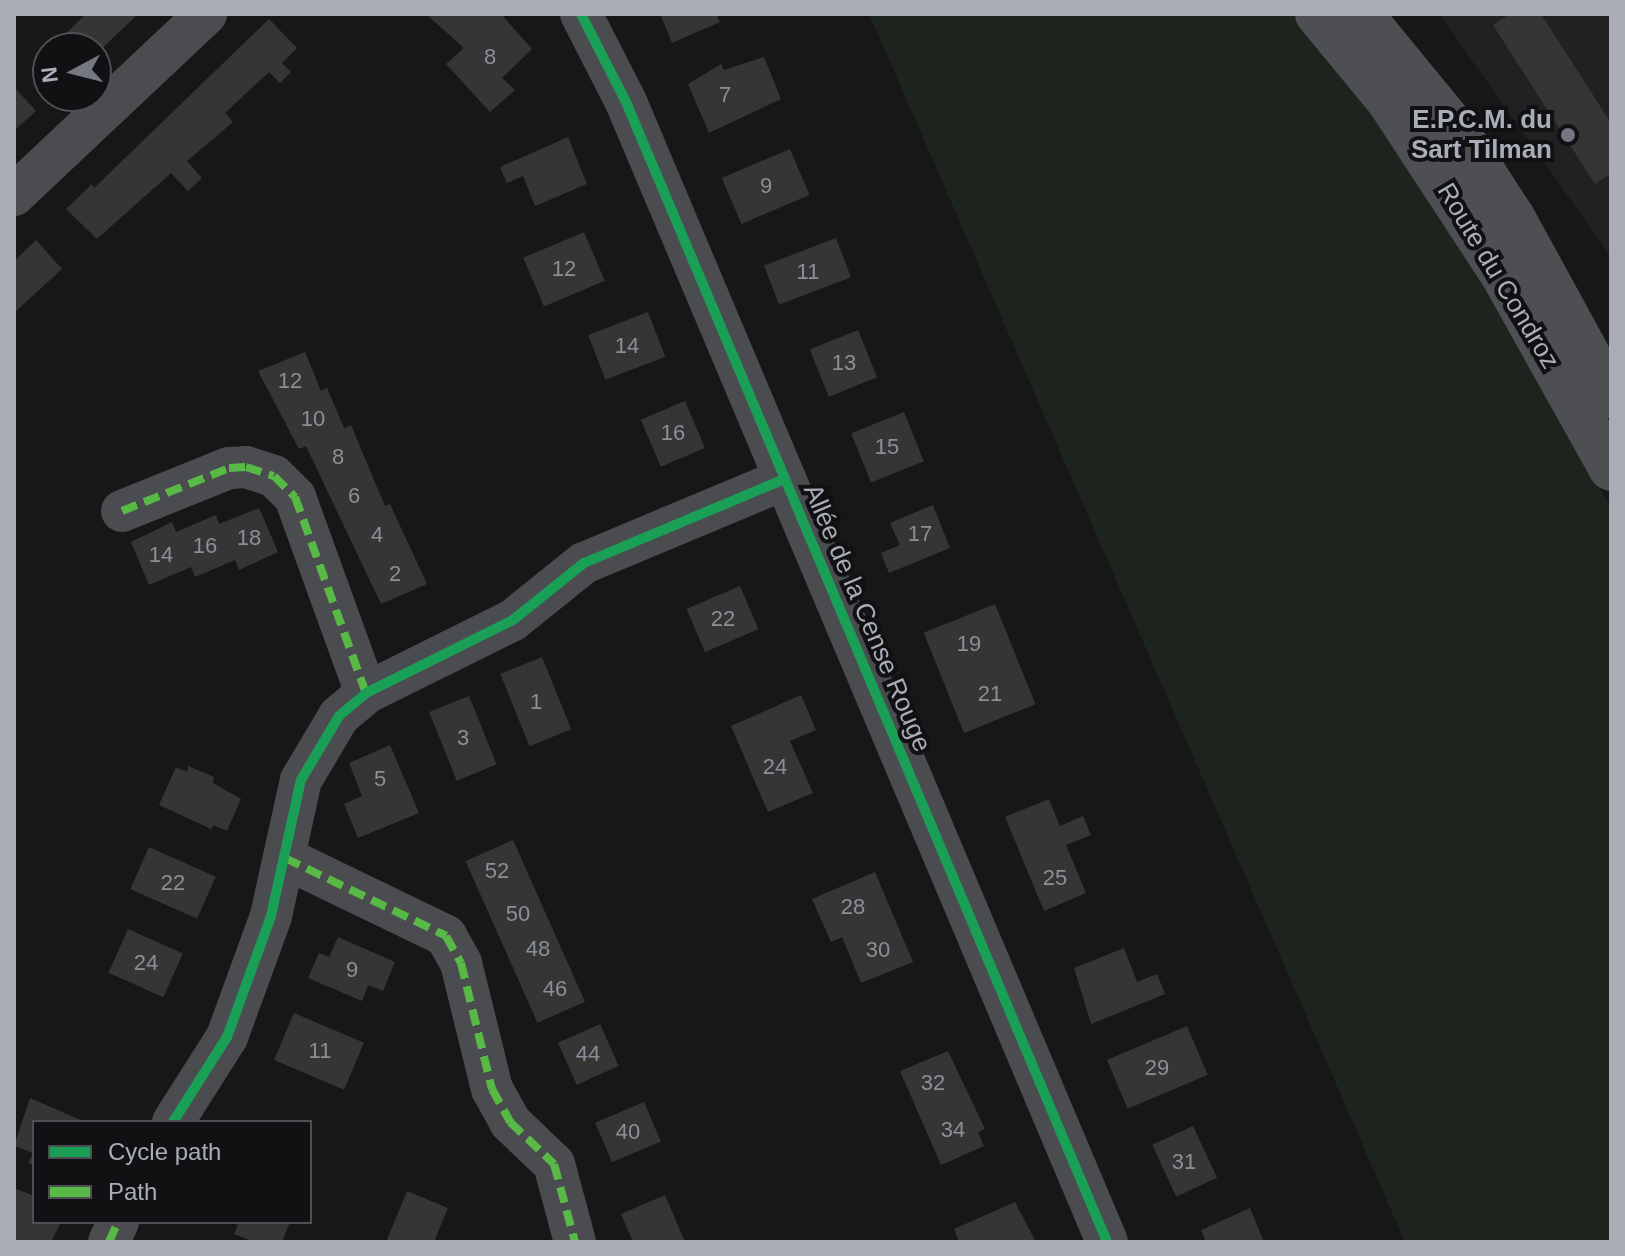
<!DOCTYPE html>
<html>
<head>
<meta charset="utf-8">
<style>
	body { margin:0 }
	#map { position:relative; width:1625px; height:1256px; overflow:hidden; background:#171717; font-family:Helvetica,sans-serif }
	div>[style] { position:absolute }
	.built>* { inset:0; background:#212123 }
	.green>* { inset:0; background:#1d241e }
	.building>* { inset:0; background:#353536; transform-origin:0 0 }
	.minor>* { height:42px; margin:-21px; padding:0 21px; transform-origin:21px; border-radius:21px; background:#4b4c50 }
	.major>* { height:44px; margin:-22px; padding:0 22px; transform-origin:22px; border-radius:22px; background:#4d4f52 }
	.quiet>* { height:8px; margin-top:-4px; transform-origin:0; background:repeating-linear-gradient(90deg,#58b947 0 16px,transparent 0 24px) }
	.cycleway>* { height:10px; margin:-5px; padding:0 5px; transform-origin:5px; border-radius:5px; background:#1a9f57 }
	.dots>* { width:22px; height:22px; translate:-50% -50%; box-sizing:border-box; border:4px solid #111113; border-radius:50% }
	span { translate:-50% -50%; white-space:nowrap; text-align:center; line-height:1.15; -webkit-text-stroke:8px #111113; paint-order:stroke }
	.number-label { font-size:22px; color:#8b8f98 }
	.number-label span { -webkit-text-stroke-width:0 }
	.poi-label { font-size:26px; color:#a8adb8; font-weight:700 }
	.right { translate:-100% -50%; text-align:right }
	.street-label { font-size:26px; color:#a8adb8 }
	.frame { position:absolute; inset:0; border:16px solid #a8adb8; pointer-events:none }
	.legend { position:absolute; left:32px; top:1120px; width:280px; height:104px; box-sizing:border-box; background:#111113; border:2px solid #4d4f55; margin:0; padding:10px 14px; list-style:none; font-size:24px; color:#a8adb8 }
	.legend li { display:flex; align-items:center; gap:16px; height:40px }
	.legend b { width:40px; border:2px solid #4d4f55 }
	.north { position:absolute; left:32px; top:32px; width:80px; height:80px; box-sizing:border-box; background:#111113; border:2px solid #4d4f55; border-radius:50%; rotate:263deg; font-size:22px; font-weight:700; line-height:32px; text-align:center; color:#a8adb8 }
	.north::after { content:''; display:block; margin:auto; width:28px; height:36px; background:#757880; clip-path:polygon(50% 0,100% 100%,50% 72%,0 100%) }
</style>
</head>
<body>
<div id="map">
	<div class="built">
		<div style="clip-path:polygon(1439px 14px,1611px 14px,1611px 257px)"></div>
	</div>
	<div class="green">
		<div style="clip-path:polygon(869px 14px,1295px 14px,1432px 190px,1611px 508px,1611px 1242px,1405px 1242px)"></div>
	</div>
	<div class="building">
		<div style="clip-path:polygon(86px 14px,138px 14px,96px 54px,96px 48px,69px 48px,60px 39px)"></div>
		<div style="clip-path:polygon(426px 14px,501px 14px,532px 49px,502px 78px,515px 90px,490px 112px,446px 64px,464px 48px)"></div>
		<div style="clip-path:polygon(660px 14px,716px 14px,720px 22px,672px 43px)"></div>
		<div style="clip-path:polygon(1510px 14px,1541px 14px,1611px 123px,1611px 174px,1595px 184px,1493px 25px)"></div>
		<div style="clip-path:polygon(269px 19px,297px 48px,282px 63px,291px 72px,280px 83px,269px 72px,225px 113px,233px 122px,187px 161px,202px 178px,188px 191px,171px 173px,97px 239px,66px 209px,92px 184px,94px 188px)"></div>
		<div style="clip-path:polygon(764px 57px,781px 99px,709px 133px,688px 84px,721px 64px,724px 70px)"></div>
		<div style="clip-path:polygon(14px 87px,36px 111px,14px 131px)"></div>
		<div style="clip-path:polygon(568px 137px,587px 184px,535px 206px,523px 176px,507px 183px,500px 167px)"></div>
		<div style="left:790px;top:149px;width:50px;height:74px;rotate:67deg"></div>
		<div style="left:584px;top:232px;width:53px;height:66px;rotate:67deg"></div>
		<div style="left:836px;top:238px;width:42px;height:77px;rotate:69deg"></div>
		<div style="clip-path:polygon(36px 240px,62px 269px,14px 313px,14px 261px)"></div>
		<div style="left:648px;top:312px;width:48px;height:64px;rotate:69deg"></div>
		<div style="left:858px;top:330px;width:51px;height:52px;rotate:68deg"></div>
		<div style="clip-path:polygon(305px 352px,321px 391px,327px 388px,344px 428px,351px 425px,385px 506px,390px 504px,427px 584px,381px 604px,306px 446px,299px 449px,258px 371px)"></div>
		<div style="left:685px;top:401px;width:51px;height:48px;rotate:67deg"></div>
		<div style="left:904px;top:412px;width:53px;height:57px;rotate:68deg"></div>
		<div style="clip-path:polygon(933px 505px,950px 548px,889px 573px,881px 553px,900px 545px,890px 523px)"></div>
		<div style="clip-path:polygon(259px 508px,278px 552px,239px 570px,235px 560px,195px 577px,191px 567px,149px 585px,131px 542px,172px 522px,176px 532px,216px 515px,219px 524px)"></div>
		<div style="left:740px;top:586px;width:47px;height:58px;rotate:67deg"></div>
		<div style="left:995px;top:604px;width:108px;height:77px;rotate:68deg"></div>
		<div style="left:542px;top:657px;width:78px;height:45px;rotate:68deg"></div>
		<div style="clip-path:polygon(801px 695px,816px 730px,790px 741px,813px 793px,768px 812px,731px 726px)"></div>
		<div style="left:469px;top:696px;width:74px;height:43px;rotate:68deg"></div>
		<div style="clip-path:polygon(390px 745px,419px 813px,358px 838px,344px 804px,362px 796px,349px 763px)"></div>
		<div style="clip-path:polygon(188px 766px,214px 777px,213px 783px,241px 799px,227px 831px,214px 825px,211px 829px,159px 805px,176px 767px,187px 772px)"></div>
		<div style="clip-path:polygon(1049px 799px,1060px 826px,1083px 816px,1091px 835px,1066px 845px,1086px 893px,1044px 911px,1005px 817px)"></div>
		<div style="left:513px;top:840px;width:177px;height:52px;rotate:66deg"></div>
		<div style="left:149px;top:847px;width:73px;height:46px;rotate:24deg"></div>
		<div style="clip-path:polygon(875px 872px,913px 962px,861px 983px,842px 937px,831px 942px,812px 899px)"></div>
		<div style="left:128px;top:929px;width:60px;height:48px;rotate:24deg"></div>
		<div style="clip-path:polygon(338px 937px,395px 962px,383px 991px,368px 985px,362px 1001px,308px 978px,319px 953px,329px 957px)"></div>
		<div style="clip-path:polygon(1124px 948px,1137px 982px,1157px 974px,1165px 994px,1091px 1024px,1074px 968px)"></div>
		<div style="left:294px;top:1013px;width:76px;height:51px;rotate:23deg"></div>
		<div style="left:600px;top:1024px;width:46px;height:46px;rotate:66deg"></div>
		<div style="left:1187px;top:1026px;width:53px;height:87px;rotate:67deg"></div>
		<div style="clip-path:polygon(948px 1051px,985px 1129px,978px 1132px,984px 1146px,941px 1165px,900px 1071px)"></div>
		<div style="clip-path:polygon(30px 1098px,85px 1122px,34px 1122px,34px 1166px,28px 1163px,33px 1153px,14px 1146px)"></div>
		<div style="left:644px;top:1102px;width:43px;height:53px;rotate:67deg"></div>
		<div style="left:1193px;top:1126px;width:57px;height:45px;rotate:65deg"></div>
		<div style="clip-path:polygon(14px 1188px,34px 1196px,34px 1222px,61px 1222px,51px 1242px,14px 1242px)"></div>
		<div style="clip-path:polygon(407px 1191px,448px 1208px,434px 1242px,386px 1242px)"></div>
		<div style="clip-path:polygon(665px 1195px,685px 1242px,633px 1242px,621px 1214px)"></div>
		<div style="clip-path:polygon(1015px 1202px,1036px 1242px,959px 1242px,954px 1229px)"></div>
		<div style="clip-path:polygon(1250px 1208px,1264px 1242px,1206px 1242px,1201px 1230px)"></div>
		<div style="clip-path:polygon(230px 1222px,290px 1222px,282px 1242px,255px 1242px,234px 1234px,238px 1225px)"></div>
	</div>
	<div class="minor">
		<div style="left:581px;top:14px;width:99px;rotate:62.9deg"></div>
		<div style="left:626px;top:102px;width:1237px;rotate:67.12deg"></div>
		<div style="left:14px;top:195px;width:264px;rotate:-43.3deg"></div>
		<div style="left:122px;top:511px;width:115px;rotate:-21.9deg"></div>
		<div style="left:229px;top:468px;width:17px;rotate:-3deg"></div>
		<div style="left:246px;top:467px;width:29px;rotate:18deg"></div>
		<div style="left:274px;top:476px;width:30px;rotate:45deg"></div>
		<div style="left:295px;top:497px;width:208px;rotate:70.1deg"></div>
		<div style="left:285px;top:858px;width:179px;rotate:25.8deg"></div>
		<div style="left:446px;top:936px;width:31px;rotate:61deg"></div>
		<div style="left:461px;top:963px;width:130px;rotate:76.2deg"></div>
		<div style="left:492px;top:1089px;width:38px;rotate:61deg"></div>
		<div style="left:510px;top:1122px;width:61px;rotate:43.7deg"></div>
		<div style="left:554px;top:1164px;width:81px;rotate:74.9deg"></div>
		<div style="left:173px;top:1122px;width:101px;rotate:-57.6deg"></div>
		<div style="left:227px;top:1037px;width:129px;rotate:-70deg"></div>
		<div style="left:271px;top:916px;width:139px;rotate:-77.6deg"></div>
		<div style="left:301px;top:780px;width:74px;rotate:-59.3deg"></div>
		<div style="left:339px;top:716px;width:35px;rotate:-40deg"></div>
		<div style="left:366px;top:693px;width:164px;rotate:-26.4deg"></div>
		<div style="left:513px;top:620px;width:91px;rotate:-38.8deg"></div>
		<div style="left:584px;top:563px;width:218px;rotate:-22.7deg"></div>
		<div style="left:109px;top:1242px;width:22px;rotate:-66deg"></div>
	</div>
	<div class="major">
		<div style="left:1317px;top:14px;width:112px;rotate:50.5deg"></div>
		<div style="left:1388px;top:100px;width:208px;rotate:56.8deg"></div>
		<div style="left:1502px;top:274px;width:223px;rotate:60.8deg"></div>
		<div style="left:1361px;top:14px;width:151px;rotate:50.6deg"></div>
		<div style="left:1457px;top:131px;width:105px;rotate:57.1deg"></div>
		<div style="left:1514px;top:219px;width:202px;rotate:61.3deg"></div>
	</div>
	<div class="quiet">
		<div style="left:122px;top:511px;width:115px;rotate:-21.9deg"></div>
		<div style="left:229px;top:468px;width:17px;rotate:-3deg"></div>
		<div style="left:246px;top:467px;width:29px;rotate:18deg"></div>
		<div style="left:274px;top:476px;width:30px;rotate:45deg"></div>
		<div style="left:295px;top:497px;width:208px;rotate:70.1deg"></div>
		<div style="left:285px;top:858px;width:179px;rotate:25.8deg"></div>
		<div style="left:446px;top:936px;width:31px;rotate:61deg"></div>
		<div style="left:461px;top:963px;width:130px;rotate:76.2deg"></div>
		<div style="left:492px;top:1089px;width:38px;rotate:61deg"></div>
		<div style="left:510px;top:1122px;width:61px;rotate:43.7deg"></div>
		<div style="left:554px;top:1164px;width:81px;rotate:74.9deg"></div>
		<div style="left:109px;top:1242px;width:22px;rotate:-66deg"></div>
	</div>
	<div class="cycleway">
		<div style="left:581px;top:14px;width:99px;rotate:62.9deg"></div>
		<div style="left:626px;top:102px;width:1237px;rotate:67.12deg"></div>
		<div style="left:173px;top:1122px;width:101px;rotate:-57.6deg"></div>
		<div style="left:227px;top:1037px;width:129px;rotate:-70deg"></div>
		<div style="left:271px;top:916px;width:139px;rotate:-77.6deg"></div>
		<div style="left:301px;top:780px;width:74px;rotate:-59.3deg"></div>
		<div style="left:339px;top:716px;width:35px;rotate:-40deg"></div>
		<div style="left:366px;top:693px;width:164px;rotate:-26.4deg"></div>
		<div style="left:513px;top:620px;width:91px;rotate:-38.8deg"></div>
		<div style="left:584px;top:563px;width:218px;rotate:-22.7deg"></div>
	</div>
	<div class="dots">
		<div style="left:1568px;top:135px;background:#757880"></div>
	</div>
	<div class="number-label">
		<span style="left:490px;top:57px">8</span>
		<span style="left:725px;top:95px">7</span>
		<span style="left:766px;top:186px">9</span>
		<span style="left:564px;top:269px">12</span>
		<span style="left:808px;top:272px">11</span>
		<span style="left:627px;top:346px">14</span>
		<span style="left:844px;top:363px">13</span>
		<span style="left:290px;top:381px">12</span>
		<span style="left:313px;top:419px">10</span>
		<span style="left:673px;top:433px">16</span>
		<span style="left:887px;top:447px">15</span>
		<span style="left:338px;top:457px">8</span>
		<span style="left:354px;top:496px">6</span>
		<span style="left:920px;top:534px">17</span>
		<span style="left:377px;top:535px">4</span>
		<span style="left:249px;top:538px">18</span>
		<span style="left:205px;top:546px">16</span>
		<span style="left:161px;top:555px">14</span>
		<span style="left:395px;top:574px">2</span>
		<span style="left:723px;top:619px">22</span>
		<span style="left:969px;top:644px">19</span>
		<span style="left:990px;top:694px">21</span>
		<span style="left:536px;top:702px">1</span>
		<span style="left:463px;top:738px">3</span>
		<span style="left:775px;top:767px">24</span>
		<span style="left:380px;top:779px">5</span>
		<span style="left:497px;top:871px">52</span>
		<span style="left:1055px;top:878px">25</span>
		<span style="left:173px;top:883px">22</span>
		<span style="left:853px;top:907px">28</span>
		<span style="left:518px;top:914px">50</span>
		<span style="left:538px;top:949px">48</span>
		<span style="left:878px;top:950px">30</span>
		<span style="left:146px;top:963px">24</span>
		<span style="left:352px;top:970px">9</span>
		<span style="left:555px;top:989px">46</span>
		<span style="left:320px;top:1051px">11</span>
		<span style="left:588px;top:1054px">44</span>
		<span style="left:1157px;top:1068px">29</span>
		<span style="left:933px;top:1083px">32</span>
		<span style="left:953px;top:1130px">34</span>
		<span style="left:628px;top:1132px">40</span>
		<span style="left:1184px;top:1162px">31</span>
	</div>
	<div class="poi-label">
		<span class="right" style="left:1552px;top:135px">E.P.C.M. du<br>Sart Tilman</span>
	</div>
	<div class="street-label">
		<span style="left:1498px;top:276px;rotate:59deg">Route du Condroz</span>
		<span style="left:867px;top:618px;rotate:67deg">Allée de la Cense Rouge</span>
	</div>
	<div class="frame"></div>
	<ul class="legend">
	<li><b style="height:10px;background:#1a9f57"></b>Cycle path</li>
	<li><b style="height:10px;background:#58b947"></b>Path</li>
	</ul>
	<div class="north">N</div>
</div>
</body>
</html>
